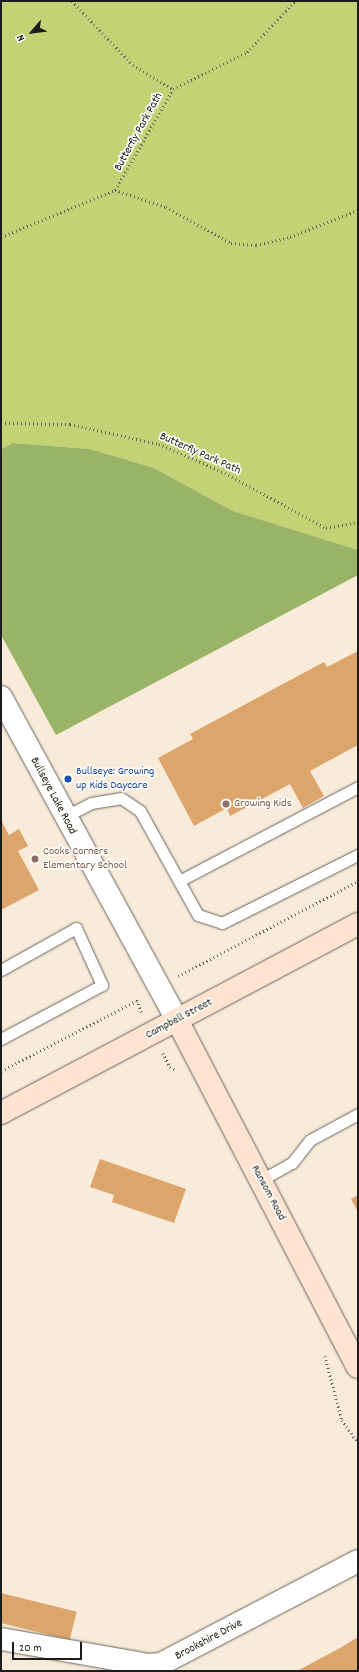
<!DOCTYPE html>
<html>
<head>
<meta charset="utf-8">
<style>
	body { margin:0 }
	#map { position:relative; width:359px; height:1672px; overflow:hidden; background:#f8ebd9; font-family:Dekko,sans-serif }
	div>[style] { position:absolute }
	.green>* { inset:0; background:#c2d274 }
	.forest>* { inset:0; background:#99b466 }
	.building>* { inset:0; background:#dca56c; transform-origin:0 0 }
	.path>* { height:2.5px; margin-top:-1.25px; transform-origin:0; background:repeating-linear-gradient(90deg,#69645e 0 1px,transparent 0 4px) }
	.roads { filter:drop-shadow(0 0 1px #69645e) drop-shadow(0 0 1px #69645e) }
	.service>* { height:11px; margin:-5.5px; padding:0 5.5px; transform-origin:5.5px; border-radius:5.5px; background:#fff }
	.minor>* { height:22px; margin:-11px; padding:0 11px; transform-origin:11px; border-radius:11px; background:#fff }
	.tertiary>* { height:22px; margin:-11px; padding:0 11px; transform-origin:11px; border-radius:11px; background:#fff }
	.secondary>* { height:22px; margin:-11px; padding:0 11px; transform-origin:11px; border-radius:11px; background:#fee3d1 }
	.dots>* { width:11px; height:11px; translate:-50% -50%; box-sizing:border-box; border:2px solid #fdfcf7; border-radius:50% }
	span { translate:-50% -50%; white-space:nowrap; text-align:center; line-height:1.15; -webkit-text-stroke:3.5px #fdfcf7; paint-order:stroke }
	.street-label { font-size:12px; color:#1c1c1c }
	.transit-label { font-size:12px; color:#164399 }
	.left { translate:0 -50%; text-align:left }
	.education-label { font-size:12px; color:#785e54 }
	.frame { position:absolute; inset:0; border:2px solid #1c1c1c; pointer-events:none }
	.north { position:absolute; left:12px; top:12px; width:40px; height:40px; -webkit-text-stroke:3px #fdfcf7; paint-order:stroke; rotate:242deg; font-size:11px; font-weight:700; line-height:16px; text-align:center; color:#1c1c1c }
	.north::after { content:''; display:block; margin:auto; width:14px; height:18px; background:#1c1c1c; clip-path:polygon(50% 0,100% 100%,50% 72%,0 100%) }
	.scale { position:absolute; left:12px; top:1642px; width:70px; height:18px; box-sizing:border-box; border:2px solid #1c1c1c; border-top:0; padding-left:5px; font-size:12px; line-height:14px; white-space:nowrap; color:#1c1c1c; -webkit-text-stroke:3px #fdfcf7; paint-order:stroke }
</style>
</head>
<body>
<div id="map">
	<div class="green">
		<div style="clip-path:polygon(1px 1px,358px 1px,358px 550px,233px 511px,154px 468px,90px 449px,13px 443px,1px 449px)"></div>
	</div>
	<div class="forest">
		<div style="clip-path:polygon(13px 443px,90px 449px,154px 468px,233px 511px,358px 550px,358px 575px,56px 735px,1px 635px,1px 449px)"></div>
	</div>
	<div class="building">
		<div style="clip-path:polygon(358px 651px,358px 745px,310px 771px,324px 796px,303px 808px,290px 784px,230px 816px,227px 808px,194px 826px,158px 758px,193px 739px,190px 734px,324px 662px,327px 667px)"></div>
		<div style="clip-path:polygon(1px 820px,9px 835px,19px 829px,28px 846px,18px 851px,39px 890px,1px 910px)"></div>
		<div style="clip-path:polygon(100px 1159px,186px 1189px,174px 1223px,112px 1202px,114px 1195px,90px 1187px)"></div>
		<div style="clip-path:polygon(358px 1195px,358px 1212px,351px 1199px)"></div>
		<div style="left:1px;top:1593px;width:78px;height:29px;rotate:14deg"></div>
		<div style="clip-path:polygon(358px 1637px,358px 1671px,297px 1671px,340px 1648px)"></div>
	</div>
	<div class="path">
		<div style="left:72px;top:1px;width:88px;rotate:46.4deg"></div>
		<div style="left:133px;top:65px;width:47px;rotate:31deg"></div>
		<div style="left:115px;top:190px;width:116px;rotate:-60.1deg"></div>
		<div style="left:173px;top:89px;width:83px;rotate:-26.6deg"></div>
		<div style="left:247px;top:52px;width:70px;rotate:-46.7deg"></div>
		<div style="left:1px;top:237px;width:123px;rotate:-22.4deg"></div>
		<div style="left:115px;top:190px;width:54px;rotate:18.4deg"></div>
		<div style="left:166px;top:207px;width:74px;rotate:29deg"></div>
		<div style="left:231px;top:243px;width:25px;rotate:5deg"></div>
		<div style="left:256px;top:245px;width:35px;rotate:-13deg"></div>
		<div style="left:290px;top:237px;width:73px;rotate:-21.7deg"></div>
		<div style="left:1px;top:423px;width:69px;rotate:0.8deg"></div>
		<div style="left:70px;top:424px;width:91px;rotate:12.7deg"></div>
		<div style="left:159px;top:444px;width:72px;rotate:23.7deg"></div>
		<div style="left:225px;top:473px;width:115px;rotate:28.6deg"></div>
		<div style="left:326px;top:528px;width:33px;rotate:-11deg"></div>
		<div style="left:178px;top:976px;width:204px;rotate:-27.8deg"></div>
		<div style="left:137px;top:1000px;width:14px;rotate:69deg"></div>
		<div style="left:163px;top:1053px;width:16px;rotate:63deg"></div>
		<div style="left:170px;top:1067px;width:7px;rotate:27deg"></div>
		<div style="left:1px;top:1071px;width:154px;rotate:-27.4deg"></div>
		<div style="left:325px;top:1356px;width:66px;rotate:75.1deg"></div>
		<div style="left:342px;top:1420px;width:28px;rotate:55deg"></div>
	</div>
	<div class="roads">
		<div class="service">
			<div style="left:64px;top:817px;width:30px;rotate:-27deg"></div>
			<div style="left:91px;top:803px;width:30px;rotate:-9deg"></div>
			<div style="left:121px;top:798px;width:23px;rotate:34deg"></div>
			<div style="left:140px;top:811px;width:119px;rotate:60.9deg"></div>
			<div style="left:198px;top:915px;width:25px;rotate:18deg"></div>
			<div style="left:222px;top:923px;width:152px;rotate:-26.6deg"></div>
			<div style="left:179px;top:881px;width:202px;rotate:-27.7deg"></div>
			<div style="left:1px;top:970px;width:86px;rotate:-29.2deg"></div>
			<div style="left:76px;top:928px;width:63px;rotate:65.5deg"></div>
			<div style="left:102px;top:985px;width:115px;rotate:151.9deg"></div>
			<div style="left:261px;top:1180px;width:35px;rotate:-29deg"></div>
			<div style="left:292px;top:1163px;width:29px;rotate:-52deg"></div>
			<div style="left:310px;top:1140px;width:55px;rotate:-28.4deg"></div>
		</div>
		<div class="minor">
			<div style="left:1px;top:1639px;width:149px;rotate:10deg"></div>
			<div style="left:148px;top:1665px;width:13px;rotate:-4deg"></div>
			<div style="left:161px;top:1664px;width:222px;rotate:-27.6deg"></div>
		</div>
		<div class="tertiary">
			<div style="left:1px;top:697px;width:368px;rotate:61.4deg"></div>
		</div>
		<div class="secondary">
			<div style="left:177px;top:1020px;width:391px;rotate:62.5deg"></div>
			<div style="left:1px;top:1113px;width:404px;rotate:-27.9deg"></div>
		</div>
	</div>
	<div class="dots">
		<div style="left:68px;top:779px;background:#1a4fb4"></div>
		<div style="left:226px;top:804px;background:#8d6e63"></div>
		<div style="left:35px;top:859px;background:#8d6e63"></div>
	</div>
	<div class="street-label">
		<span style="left:139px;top:132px;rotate:-61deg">Butterfly Park Path</span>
		<span style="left:200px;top:454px;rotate:24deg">Butterfly Park Path</span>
		<span style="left:53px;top:796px;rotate:62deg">Bullseye Lake Road</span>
		<span style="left:179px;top:1019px;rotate:-28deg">Campbell Street</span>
		<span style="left:268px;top:1193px;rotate:62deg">Ransom Road</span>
		<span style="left:209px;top:1640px;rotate:-28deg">Brookshire Drive</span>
	</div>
	<div class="transit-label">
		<span class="left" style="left:76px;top:779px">Bullseye: Growing<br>up Kids Daycare</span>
	</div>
	<div class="education-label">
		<span class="left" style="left:234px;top:804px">Growing Kids</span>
		<span class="left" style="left:43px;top:859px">Cooks Corners<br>Elementary School</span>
	</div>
	<div class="frame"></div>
	<div class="north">N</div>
	<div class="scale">20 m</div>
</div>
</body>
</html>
